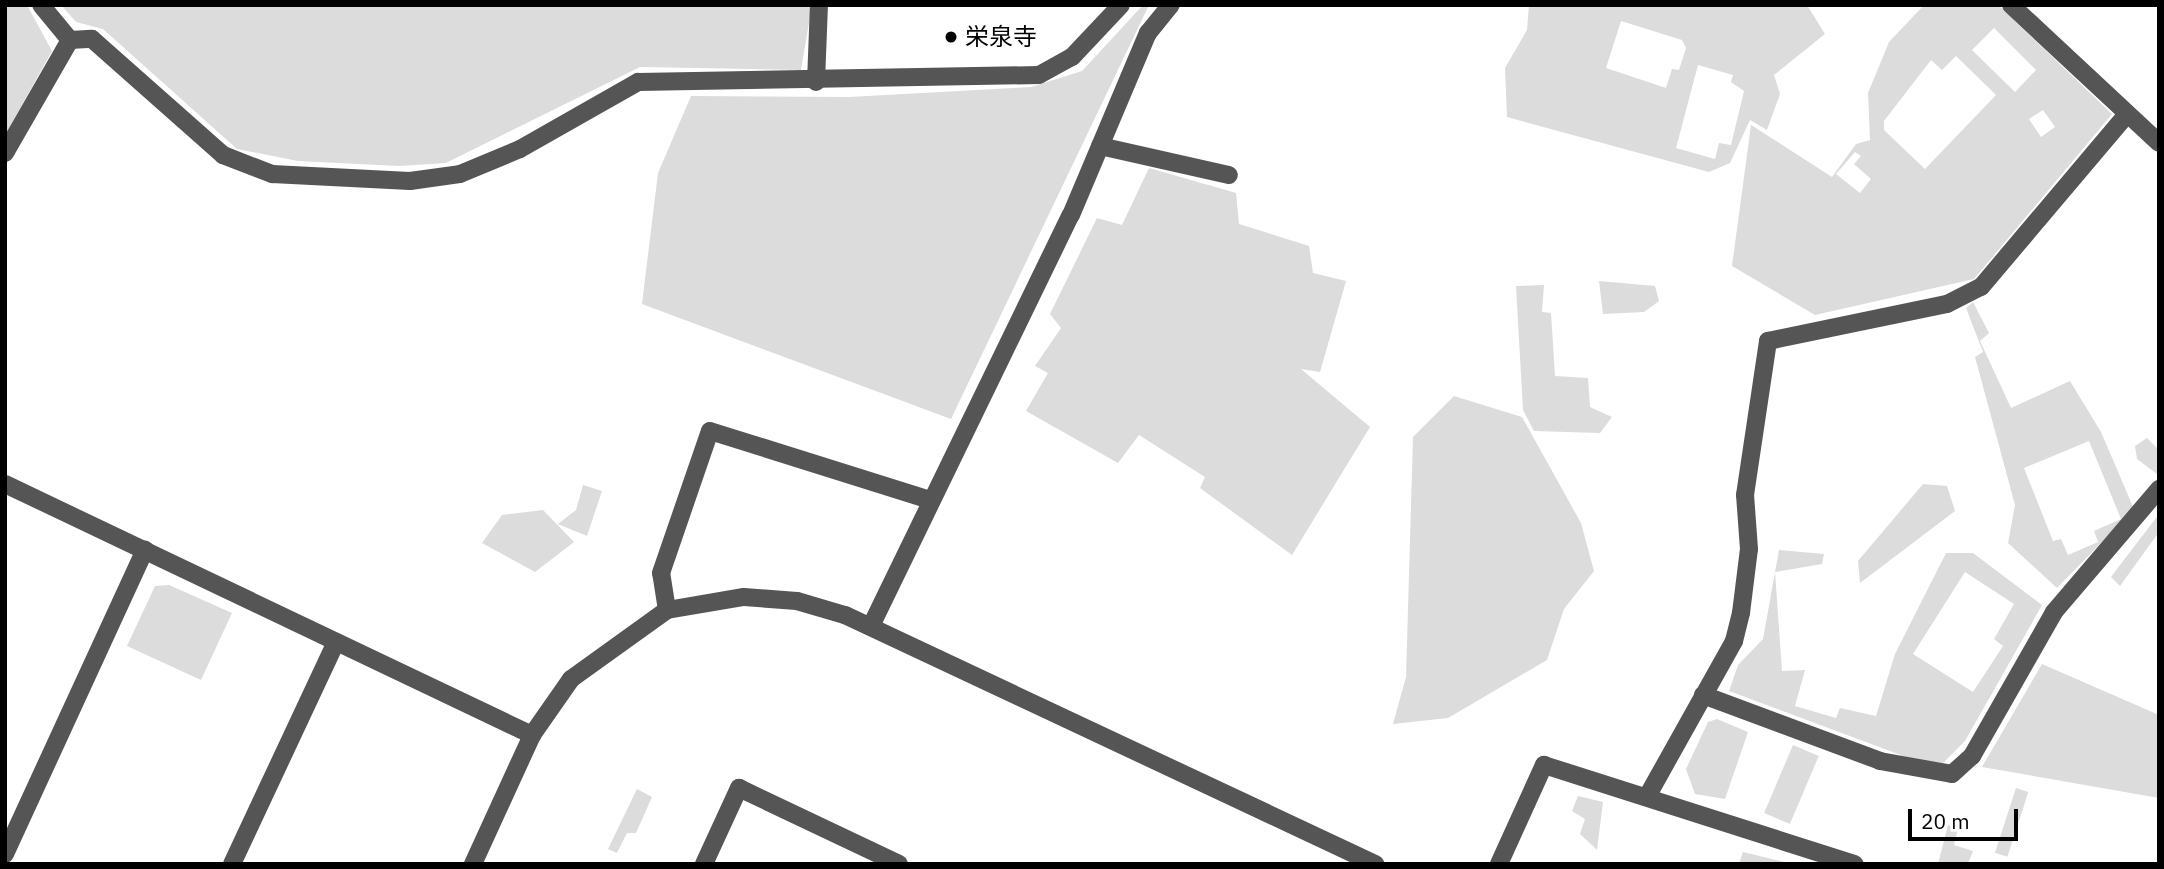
<!DOCTYPE html>
<html>
<head>
<meta charset="utf-8">
<style>
	body { margin:0 }
	#map { position:relative; width:2164px; height:869px; overflow:hidden; background:#fff; font-family:"IBM Plex Sans","Noto Sans JP",sans-serif }
	div>[style] { position:absolute }
	.green>* { inset:0; background:#dcdcdc; transform-origin:0 0 }
	.minor>* { height:18px; margin:-9px; padding:0 9px; transform-origin:9px; border-radius:9px; background:#555 }
	.dots>* { width:19px; height:19px; translate:-50% -50%; box-sizing:border-box; border:4px solid #fff; border-radius:50% }
	span { translate:-50% -50%; white-space:nowrap; text-align:center; line-height:1.15; -webkit-text-stroke:5px #fff; paint-order:stroke }
	.poi-label { font-size:24px; color:#000 }
	.left { translate:0 -50%; text-align:left }
	.frame { position:absolute; inset:0; border:7px solid #000; pointer-events:none }
	.scale { position:absolute; left:1908px; top:809px; width:110px; height:32px; box-sizing:border-box; border:4px solid #000; border-top:0; padding-left:9px; font-size:21px; line-height:24px; white-space:nowrap; color:#000; -webkit-text-stroke:5px #fff; paint-order:stroke }
</style>
</head>
<body>
<div id="map">
	<div class="green">
		<div style="clip-path:polygon(5px 5px,27px 5px,52px 51px,5px 135px)"></div>
		<div style="clip-path:polygon(61px 5px,812px 5px,801px 70px,640px 67px,446px 163px,399px 166px,298px 161px,237px 149px,103px 29px,76px 22px)"></div>
		<div style="clip-path:polygon(1143px 5px,1149px 5px,951px 419px,642px 304px,658px 173px,691px 96px,849px 97px,1031px 87px,1082px 71px)"></div>
		<div style="clip-path:polygon(evenodd,1529px 5px,1807px 5px,1825px 34px,1774px 75px,1780px 94px,1767px 130px,1750px 120px,1730px 163px,1709px 172px,1507px 117px,1505px 68px,1527px 30px,1529px 5px,1621px 21px,1682px 40px,1686px 48px,1679px 70px,1672px 69px,1666px 88px,1606px 68px,1621px 21px,1529px 5px,1698px 65px,1733px 75px,1731px 82px,1744px 91px,1731px 145px,1719px 143px,1715px 159px,1676px 148px,1698px 65px)"></div>
		<div style="clip-path:polygon(evenodd,1924px 5px,1998px 5px,2112px 114px,1974px 279px,1815px 315px,1732px 266px,1751px 125px,1832px 177px,1856px 144px,1870px 140px,1868px 93px,1889px 42px,1924px 5px,1994px 28px,2036px 70px,2015px 92px,1972px 50px,1994px 28px,1924px 5px,1956px 56px,1996px 95px,1925px 169px,1884px 130px,1884px 121px,1931px 60px,1942px 70px,1956px 56px,1924px 5px,2043px 110px,2055px 127px,2041px 137px,2029px 119px,2043px 110px,1924px 5px,1855px 152px,1861px 156px,1854px 164px,1871px 179px,1860px 193px,1836px 174px,1855px 152px)"></div>
		<div style="clip-path:polygon(1149px 168px,1236px 193px,1239px 224px,1309px 246px,1313px 273px,1346px 281px,1320px 372px,1301px 369px,1370px 427px,1292px 555px,1200px 488px,1205px 477px,1139px 435px,1118px 463px,1026px 411px,1048px 373px,1035px 366px,1061px 328px,1050px 314px,1097px 218px,1122px 225px)"></div>
		<div style="clip-path:polygon(1599px 281px,1655px 286px,1659px 301px,1644px 312px,1603px 314px)"></div>
		<div style="clip-path:polygon(1544px 285px,1542px 312px,1551px 313px,1555px 376px,1588px 378px,1590px 407px,1612px 417px,1600px 433px,1534px 431px,1523px 410px,1516px 286px)"></div>
		<div style="clip-path:polygon(evenodd,1973px 302px,1989px 333px,1980px 341px,2011px 408px,2070px 381px,2101px 432px,2134px 509px,2057px 588px,2008px 543px,2015px 505px,1975px 357px,1983px 352px,1966px 308px,1973px 302px,2089px 441px,2121px 519px,2094px 531px,2098px 542px,2068px 555px,2061px 539px,2053px 541px,2024px 468px,2089px 441px)"></div>
		<div style="clip-path:polygon(1454px 396px,1522px 417px,1581px 523px,1594px 571px,1564px 609px,1547px 660px,1448px 718px,1393px 724px,1406px 677px,1413px 437px)"></div>
		<div style="clip-path:polygon(2147px 438px,2159px 450px,2157px 474px,2137px 459px,2135px 446px)"></div>
		<div style="clip-path:polygon(1923px 484px,1947px 486px,1955px 511px,1860px 583px,1858px 561px)"></div>
		<div style="clip-path:polygon(583px 485px,602px 491px,587px 536px,558px 524px,576px 510px)"></div>
		<div style="clip-path:polygon(543px 510px,574px 542px,535px 572px,482px 543px,502px 515px)"></div>
		<div style="clip-path:polygon(2159px 514px,2159px 532px,2120px 586px,2111px 577px)"></div>
		<div style="clip-path:polygon(evenodd,1779px 550px,1824px 554px,1822px 564px,1775px 572px,1782px 671px,1805px 670px,1795px 706px,1836px 718px,1840px 708px,1876px 716px,1895px 654px,1946px 553px,1973px 553px,2042px 605px,1965px 741px,1943px 763px,1914px 760px,1729px 691px,1738px 665px,1763px 639px,1779px 550px,1965px 572px,2014px 604px,1994px 639px,2003px 646px,1973px 692px,1913px 654px,1965px 572px)"></div>
		<div style="clip-path:polygon(169px 585px,232px 613px,201px 680px,127px 646px,155px 586px)"></div>
		<div style="clip-path:polygon(2042px 664px,2159px 715px,2159px 798px,1982px 767px)"></div>
		<div style="clip-path:polygon(1717px 719px,1748px 732px,1725px 799px,1695px 794px,1686px 769px,1708px 722px)"></div>
		<div style="left:1793px;top:745px;width:28px;height:74px;rotate:23deg"></div>
		<div style="left:2016px;top:788px;width:13px;height:68px;rotate:18deg"></div>
		<div style="clip-path:polygon(637px 789px,652px 797px,636px 833px,627px 833px,617px 853px,608px 849px)"></div>
		<div style="clip-path:polygon(1578px 796px,1603px 802px,1597px 850px,1580px 834px,1585px 819px,1572px 811px)"></div>
		<div style="clip-path:polygon(1948px 825px,1958px 828px,1954px 845px,1973px 851px,1968px 864px,1938px 864px)"></div>
		<div style="clip-path:polygon(1743px 852px,1793px 864px,1739px 864px)"></div>
	</div>
	<div class="minor">
		<div style="left:2011px;top:5px;width:202px;rotate:43deg"></div>
		<div style="left:70px;top:40px;width:22px;rotate:-3deg"></div>
		<div style="left:92px;top:39px;width:175px;rotate:41.5deg"></div>
		<div style="left:223px;top:155px;width:53px;rotate:21.2deg"></div>
		<div style="left:272px;top:174px;width:138px;rotate:2.9deg"></div>
		<div style="left:410px;top:181px;width:50px;rotate:-8deg"></div>
		<div style="left:460px;top:174px;width:65px;rotate:-22.6deg"></div>
		<div style="left:520px;top:149px;width:136px;rotate:-29.6deg"></div>
		<div style="left:638px;top:82px;width:401px;rotate:-1deg"></div>
		<div style="left:1039px;top:75px;width:38px;rotate:-29deg"></div>
		<div style="left:1072px;top:57px;width:71px;rotate:-46.7deg"></div>
		<div style="left:816px;top:82px;width:77px;rotate:-87.8deg"></div>
		<div style="left:1100px;top:146px;width:132px;rotate:12.7deg"></div>
		<div style="left:5px;top:153px;width:130px;rotate:-60.1deg"></div>
		<div style="left:70px;top:40px;width:45px;rotate:-129.6deg"></div>
		<div style="left:5px;top:484px;width:584px;rotate:25.47deg"></div>
		<div style="left:667px;top:610px;width:37px;rotate:-99deg"></div>
		<div style="left:661px;top:573px;width:150px;rotate:-71deg"></div>
		<div style="left:710px;top:431px;width:231px;rotate:17.4deg"></div>
		<div style="left:871px;top:626px;width:457px;rotate:-64.1deg"></div>
		<div style="left:1071px;top:215px;width:198px;rotate:-67.1deg"></div>
		<div style="left:1148px;top:33px;width:36px;rotate:-51deg"></div>
		<div style="left:1703px;top:695px;width:189px;rotate:20.4deg"></div>
		<div style="left:1880px;top:761px;width:73px;rotate:10.2deg"></div>
		<div style="left:1952px;top:774px;width:27px;rotate:-42deg"></div>
		<div style="left:1972px;top:756px;width:166px;rotate:-60.3deg"></div>
		<div style="left:2054px;top:612px;width:162px;rotate:-49.5deg"></div>
		<div style="left:1648px;top:795px;width:176px;rotate:-60.8deg"></div>
		<div style="left:1734px;top:641px;width:29px;rotate:-76deg"></div>
		<div style="left:1741px;top:613px;width:64px;rotate:-82.9deg"></div>
		<div style="left:1749px;top:549px;width:54px;rotate:-94.2deg"></div>
		<div style="left:1745px;top:495px;width:156px;rotate:-81.5deg"></div>
		<div style="left:1768px;top:341px;width:183px;rotate:-11.7deg"></div>
		<div style="left:1947px;top:304px;width:38px;rotate:-27deg"></div>
		<div style="left:1981px;top:287px;width:226px;rotate:-49.8deg"></div>
		<div style="left:5px;top:854px;width:335px;rotate:-65.3deg"></div>
		<div style="left:232px;top:864px;width:245px;rotate:-64.9deg"></div>
		<div style="left:473px;top:864px;width:142px;rotate:-65.4deg"></div>
		<div style="left:532px;top:735px;width:68px;rotate:-55.1deg"></div>
		<div style="left:571px;top:679px;width:118px;rotate:-35.7deg"></div>
		<div style="left:667px;top:610px;width:78px;rotate:-9.6deg"></div>
		<div style="left:744px;top:597px;width:53px;rotate:4.3deg"></div>
		<div style="left:797px;top:601px;width:50px;rotate:16.3deg"></div>
		<div style="left:845px;top:615px;width:586px;rotate:25.16deg"></div>
		<div style="left:704px;top:864px;width:84px;rotate:-65.3deg"></div>
		<div style="left:739px;top:788px;width:177px;rotate:25.4deg"></div>
		<div style="left:1499px;top:864px;width:109px;rotate:-65.6deg"></div>
		<div style="left:1544px;top:765px;width:326px;rotate:17.7deg"></div>
	</div>
	<div class="dots">
		<div style="left:951px;top:37px;background:#000"></div>
	</div>
	<div class="poi-label">
		<span class="left" style="left:965px;top:37px">栄泉寺</span>
	</div>
	<div class="frame"></div>
	<div class="scale">20 m</div>
</div>
</body>
</html>
